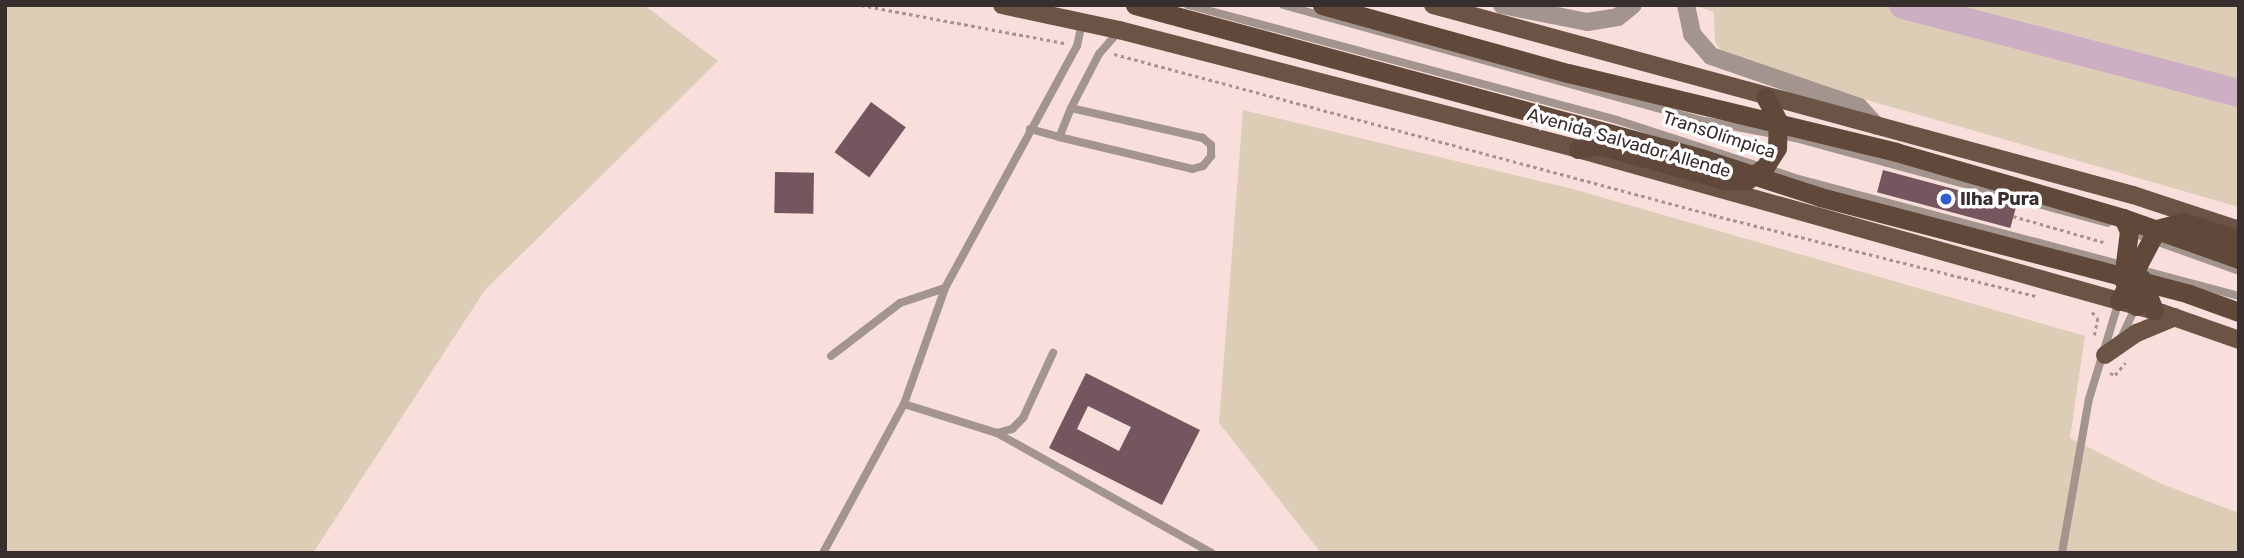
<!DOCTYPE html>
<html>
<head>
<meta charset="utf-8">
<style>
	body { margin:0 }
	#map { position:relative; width:2244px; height:558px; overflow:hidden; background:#f8dfdc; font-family:Rubik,sans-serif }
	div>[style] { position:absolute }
	.green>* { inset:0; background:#decdb6 }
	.river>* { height:28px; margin:-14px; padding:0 14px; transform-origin:14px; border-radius:14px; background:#cdafc4 }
	.building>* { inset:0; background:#76565e; transform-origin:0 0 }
	.path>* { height:2.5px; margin-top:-1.25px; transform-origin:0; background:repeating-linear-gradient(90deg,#a69492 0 3.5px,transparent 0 7px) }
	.service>* { height:8px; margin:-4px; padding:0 4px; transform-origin:4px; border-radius:4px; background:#a3958e }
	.tertiary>* { height:18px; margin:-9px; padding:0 9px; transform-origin:9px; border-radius:9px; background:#a3958e }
	.primary>* { height:18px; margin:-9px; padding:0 9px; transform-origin:9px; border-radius:9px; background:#6b5346 }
	.trunk>* { height:19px; margin:-9.5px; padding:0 9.5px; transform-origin:9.5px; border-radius:9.5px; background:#60483a }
	.dots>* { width:19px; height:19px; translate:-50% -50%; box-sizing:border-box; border:4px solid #fff; border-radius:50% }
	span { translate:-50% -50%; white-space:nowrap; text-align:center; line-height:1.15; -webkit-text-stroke:7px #fff; paint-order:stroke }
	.street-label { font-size:18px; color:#372e2d }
	.poi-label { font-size:18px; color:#372e2d; font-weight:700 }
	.left { translate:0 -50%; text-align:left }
	.frame { position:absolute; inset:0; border:7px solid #372e2d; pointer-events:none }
</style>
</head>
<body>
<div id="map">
	<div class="green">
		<div style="clip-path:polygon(5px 5px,644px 5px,718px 61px,485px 290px,313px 553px,5px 553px)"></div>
		<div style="clip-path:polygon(1695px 5px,2239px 5px,2239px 207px,1728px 60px,1715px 42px,1714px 12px)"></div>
		<div style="clip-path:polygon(1243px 110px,1573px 189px,2085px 336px,2070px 438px,2162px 484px,2239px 513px,2239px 553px,1321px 553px,1219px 423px)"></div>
	</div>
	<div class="river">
		<div style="left:1903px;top:5px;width:347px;rotate:14.7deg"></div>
	</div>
	<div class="building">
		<div style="left:871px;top:102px;width:43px;height:62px;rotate:36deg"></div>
		<div style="left:1883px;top:170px;width:138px;height:23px;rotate:15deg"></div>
		<div style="left:775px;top:172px;width:39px;height:41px;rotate:1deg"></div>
		<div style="clip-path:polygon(evenodd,1086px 373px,1200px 430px,1162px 505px,1049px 448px,1086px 373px,1088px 406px,1131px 427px,1119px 451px,1077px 429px,1088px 406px)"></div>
	</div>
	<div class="path">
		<div style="left:861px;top:5px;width:207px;rotate:10.6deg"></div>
		<div style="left:1114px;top:54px;width:620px;rotate:15.04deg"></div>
		<div style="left:1713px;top:215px;width:336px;rotate:14.1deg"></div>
		<div style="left:2013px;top:216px;width:94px;rotate:16.1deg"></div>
		<div style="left:2092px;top:312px;width:8px;rotate:45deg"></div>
		<div style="left:2098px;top:318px;width:20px;rotate:101deg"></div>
		<div style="left:2110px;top:373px;width:5px;rotate:22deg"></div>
		<div style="left:2115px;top:375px;width:16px;rotate:-50deg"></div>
	</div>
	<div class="service">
		<div style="left:1188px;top:5px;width:444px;rotate:15deg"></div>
		<div style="left:1617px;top:120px;width:191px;rotate:18deg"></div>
		<div style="left:1799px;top:179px;width:338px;rotate:14.9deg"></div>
		<div style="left:1283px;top:5px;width:438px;rotate:15.4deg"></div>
		<div style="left:1705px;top:121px;width:92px;rotate:10.7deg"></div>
		<div style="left:1795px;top:138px;width:324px;rotate:15.2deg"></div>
		<div style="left:1071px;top:108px;width:61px;rotate:-62.6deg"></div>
		<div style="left:1099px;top:54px;width:30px;rotate:-49deg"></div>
		<div style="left:1030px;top:129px;width:30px;rotate:15deg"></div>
		<div style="left:1059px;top:137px;width:137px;rotate:13.5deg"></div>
		<div style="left:1192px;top:169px;width:11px;rotate:-15deg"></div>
		<div style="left:1203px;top:166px;width:13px;rotate:-51deg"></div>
		<div style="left:1211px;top:156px;width:11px;rotate:-90deg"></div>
		<div style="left:1211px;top:145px;width:11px;rotate:-139deg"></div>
		<div style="left:1203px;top:138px;width:135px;rotate:-167.2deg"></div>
		<div style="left:1071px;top:108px;width:31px;rotate:112deg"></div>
		<div style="left:2130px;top:232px;width:116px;rotate:19.7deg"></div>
		<div style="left:2138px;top:269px;width:105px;rotate:15deg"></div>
		<div style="left:2123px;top:334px;width:31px;rotate:-65deg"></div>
		<div style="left:831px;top:356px;width:87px;rotate:-37.5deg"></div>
		<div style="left:900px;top:303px;width:47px;rotate:-18.4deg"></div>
		<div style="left:904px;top:404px;width:97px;rotate:17.3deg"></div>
		<div style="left:997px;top:433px;width:16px;rotate:-15deg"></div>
		<div style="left:1012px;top:429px;width:16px;rotate:-45deg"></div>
		<div style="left:1023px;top:418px;width:72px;rotate:-65.2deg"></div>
		<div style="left:997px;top:433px;width:246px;rotate:29.2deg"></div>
		<div style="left:823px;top:553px;width:170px;rotate:-61.5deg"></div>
		<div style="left:904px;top:404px;width:123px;rotate:-70.5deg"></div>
		<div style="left:945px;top:288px;width:276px;rotate:-61.4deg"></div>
		<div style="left:1077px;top:46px;width:25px;rotate:-78deg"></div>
		<div style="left:2062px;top:553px;width:156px;rotate:-80.1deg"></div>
		<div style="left:2089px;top:399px;width:102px;rotate:-73deg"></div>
	</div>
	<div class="tertiary">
		<div style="left:1502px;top:5px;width:87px;rotate:11.3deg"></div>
		<div style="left:1587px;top:22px;width:31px;rotate:-9deg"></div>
		<div style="left:1618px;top:17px;width:19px;rotate:-39deg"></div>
		<div style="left:1686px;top:5px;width:30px;rotate:78deg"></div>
		<div style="left:1692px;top:34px;width:29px;rotate:49deg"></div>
		<div style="left:1711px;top:56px;width:157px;rotate:19deg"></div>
		<div style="left:1859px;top:107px;width:26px;rotate:47deg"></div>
	</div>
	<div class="primary">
		<div style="left:1002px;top:5px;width:120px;rotate:12.1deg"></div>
		<div style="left:1119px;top:30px;width:474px;rotate:14.5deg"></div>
		<div style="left:1578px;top:149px;width:607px;rotate:15.69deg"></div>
		<div style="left:2162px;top:313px;width:82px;rotate:19.3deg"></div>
		<div style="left:1433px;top:5px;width:725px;rotate:15.19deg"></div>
		<div style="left:2133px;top:195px;width:112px;rotate:18.3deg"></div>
		<div style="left:2105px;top:355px;width:39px;rotate:-35deg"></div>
		<div style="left:2137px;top:333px;width:41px;rotate:-22.8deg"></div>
	</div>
	<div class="trunk">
		<div style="left:1135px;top:5px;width:586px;rotate:15.13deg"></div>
		<div style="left:1701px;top:158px;width:125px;rotate:18.1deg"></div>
		<div style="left:1820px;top:197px;width:382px;rotate:14.7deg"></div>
		<div style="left:2189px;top:294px;width:53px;rotate:19.8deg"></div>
		<div style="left:1322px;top:5px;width:255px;rotate:15.5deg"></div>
		<div style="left:1568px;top:73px;width:337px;rotate:13.5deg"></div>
		<div style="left:1896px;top:152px;width:236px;rotate:16.2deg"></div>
		<div style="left:2123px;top:218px;width:123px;rotate:19.5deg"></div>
		<div style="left:1578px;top:149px;width:21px;rotate:-11deg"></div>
		<div style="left:1599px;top:145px;width:130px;rotate:15.6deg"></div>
		<div style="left:1724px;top:180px;width:23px"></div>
		<div style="left:1747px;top:180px;width:22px;rotate:-36deg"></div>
		<div style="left:1765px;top:167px;width:22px;rotate:-58deg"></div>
		<div style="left:1777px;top:148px;width:27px;rotate:-88deg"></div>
		<div style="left:1778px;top:121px;width:27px;rotate:-118deg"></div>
		<div style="left:2123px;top:218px;width:14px;rotate:65deg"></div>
		<div style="left:2129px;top:231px;width:48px;rotate:97.1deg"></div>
		<div style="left:2123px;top:279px;width:30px;rotate:64deg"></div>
		<div style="left:2141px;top:278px;width:35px;rotate:68deg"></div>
		<div style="left:2119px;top:301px;width:81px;rotate:-62.2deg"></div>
		<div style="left:2157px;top:229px;width:28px;rotate:-15deg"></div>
		<div style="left:2184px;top:222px;width:58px;rotate:18.1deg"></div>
	</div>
	<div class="dots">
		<div style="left:1946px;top:199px;background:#2d5fce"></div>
	</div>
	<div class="street-label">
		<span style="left:1719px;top:135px;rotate:18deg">TransOlímpica</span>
		<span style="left:1629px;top:143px;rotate:16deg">Avenida Salvador Allende</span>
	</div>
	<div class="poi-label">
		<span class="left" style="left:1960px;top:199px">Ilha Pura</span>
	</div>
	<div class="frame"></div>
</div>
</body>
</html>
